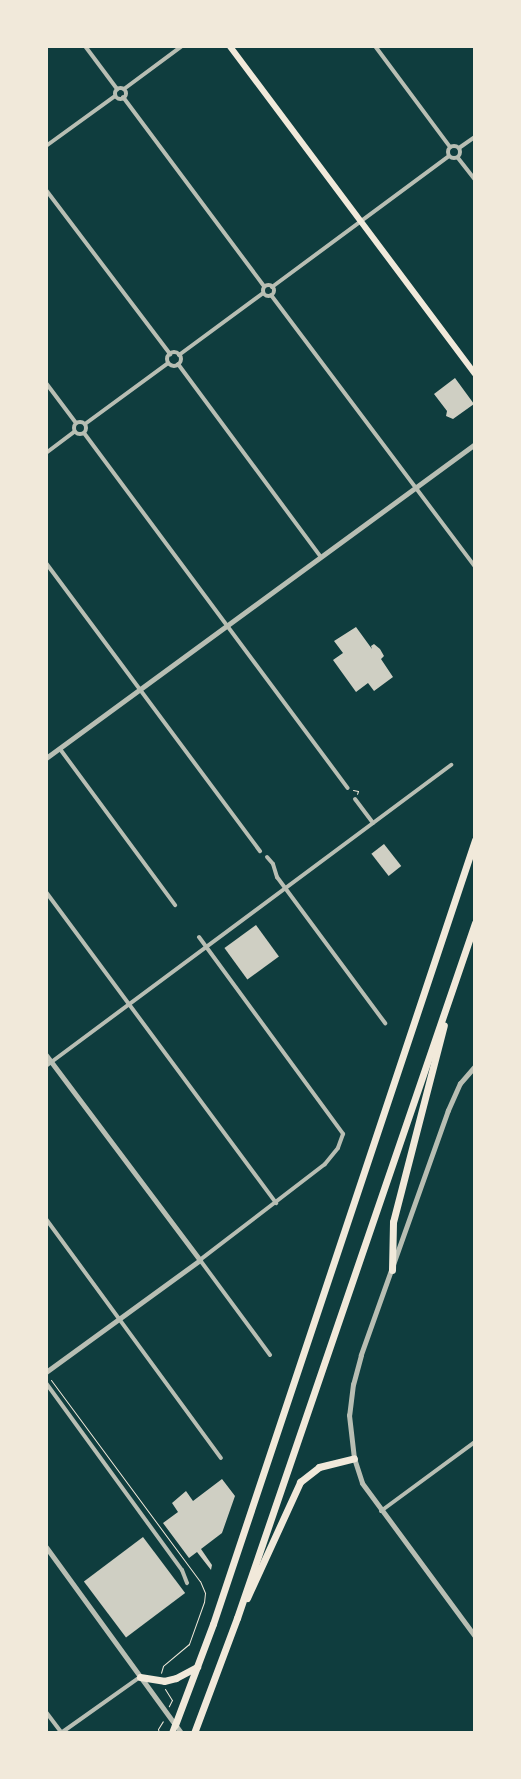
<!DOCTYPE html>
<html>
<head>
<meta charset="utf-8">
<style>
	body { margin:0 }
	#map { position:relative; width:521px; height:1779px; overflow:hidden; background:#0f3d3e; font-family:"PT Sans",sans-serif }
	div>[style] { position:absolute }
	.building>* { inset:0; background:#cfcfc3; transform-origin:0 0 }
	.path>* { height:1px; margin:-0.5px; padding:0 0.5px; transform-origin:0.5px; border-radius:0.5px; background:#f1e9da }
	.minor>* { height:4px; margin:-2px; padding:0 2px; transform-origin:2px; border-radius:2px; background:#b8beb3 }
	.minor>.ring { margin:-2px; padding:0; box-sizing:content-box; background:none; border:4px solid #b8beb3; border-radius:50% }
	.tertiary>* { height:5px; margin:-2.5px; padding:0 2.5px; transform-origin:2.5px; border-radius:2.5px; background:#b8beb3 }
	.secondary>* { height:5.5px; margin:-2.75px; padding:0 2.75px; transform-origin:2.75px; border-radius:2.75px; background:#f1e9da }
	.trunk>* { height:6px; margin:-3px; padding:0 3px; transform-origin:3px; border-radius:3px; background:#f1e9da }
	.motorway>* { height:7px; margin:-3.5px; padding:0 3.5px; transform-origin:3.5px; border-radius:3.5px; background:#f1e9da }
	span { translate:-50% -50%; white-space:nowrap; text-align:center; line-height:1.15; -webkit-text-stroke:5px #f1e9da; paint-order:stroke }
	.frame { position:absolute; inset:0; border:48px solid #f1e9da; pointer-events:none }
</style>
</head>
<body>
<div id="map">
	<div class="building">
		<div style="clip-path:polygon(455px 378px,474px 404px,453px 419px,446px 416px,447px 411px,434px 394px)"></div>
		<div style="clip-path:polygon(356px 627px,372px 649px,371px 646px,374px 644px,380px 649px,384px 656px,381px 659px,393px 677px,374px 691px,368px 683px,356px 692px,333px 660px,343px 653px,334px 641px)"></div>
		<div style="left:384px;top:844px;width:28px;height:16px;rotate:52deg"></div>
		<div style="left:256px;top:925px;width:39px;height:39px;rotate:54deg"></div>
		<div style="clip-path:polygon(222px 1479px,235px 1496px,222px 1533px,201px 1549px,212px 1565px,211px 1570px,197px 1552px,189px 1558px,163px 1523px,178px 1512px,172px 1503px,186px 1491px,193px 1501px)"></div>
		<div style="left:143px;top:1537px;width:70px;height:74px;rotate:53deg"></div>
	</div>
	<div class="path">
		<div style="left:353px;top:790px;width:5px;rotate:11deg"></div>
		<div style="left:358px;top:791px;width:3px;rotate:108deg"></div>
		<div style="left:51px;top:1380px;width:250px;rotate:53.5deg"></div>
		<div style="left:200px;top:1581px;width:13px;rotate:67deg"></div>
		<div style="left:205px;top:1593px;width:9px;rotate:96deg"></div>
		<div style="left:204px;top:1602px;width:45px;rotate:109.7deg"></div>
		<div style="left:189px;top:1644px;width:34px;rotate:140deg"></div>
		<div style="left:163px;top:1666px;width:7px;rotate:106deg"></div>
		<div style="left:165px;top:1689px;width:13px;rotate:58deg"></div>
		<div style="left:172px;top:1700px;width:7px;rotate:117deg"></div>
		<div style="left:159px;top:1733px;width:4px;rotate:-104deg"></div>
		<div style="left:158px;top:1729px;width:9px;rotate:-58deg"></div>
	</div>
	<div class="minor">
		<div style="left:85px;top:46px;width:54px;rotate:53.3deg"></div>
		<div style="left:375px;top:46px;width:126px;rotate:53.4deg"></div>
		<div class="ring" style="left:114.5px;top:87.5px;width:7px;height:7px"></div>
		<div style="left:124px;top:89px;width:72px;rotate:-36.6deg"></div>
		<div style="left:123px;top:97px;width:236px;rotate:53.3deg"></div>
		<div class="ring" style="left:448px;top:146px;width:8px;height:8px"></div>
		<div style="left:46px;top:146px;width:85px;rotate:-35.9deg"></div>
		<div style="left:459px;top:148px;width:19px;rotate:-35deg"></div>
		<div style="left:458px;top:158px;width:28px;rotate:52deg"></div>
		<div style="left:46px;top:190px;width:206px;rotate:52.9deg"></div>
		<div class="ring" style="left:262.5px;top:284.5px;width:7px;height:7px"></div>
		<div style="left:272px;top:287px;width:220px;rotate:-36.5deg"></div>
		<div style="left:271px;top:295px;width:340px;rotate:53.1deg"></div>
		<div class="ring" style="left:167px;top:352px;width:10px;height:10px"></div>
		<div style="left:179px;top:355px;width:104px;rotate:-36.4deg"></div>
		<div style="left:178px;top:364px;width:240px;rotate:53.5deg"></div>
		<div style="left:46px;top:383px;width:50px;rotate:53.1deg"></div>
		<div class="ring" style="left:74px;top:422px;width:8px;height:8px"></div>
		<div style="left:85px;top:424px;width:103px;rotate:-36.3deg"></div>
		<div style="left:84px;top:433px;width:442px;rotate:53.4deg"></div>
		<div style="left:46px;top:453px;width:36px;rotate:-37deg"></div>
		<div style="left:46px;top:563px;width:359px;rotate:53.4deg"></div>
		<div style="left:60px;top:749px;width:194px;rotate:53.6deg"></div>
		<div style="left:355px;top:799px;width:30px;rotate:53deg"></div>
		<div style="left:267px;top:857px;width:9px;rotate:49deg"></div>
		<div style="left:273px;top:864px;width:14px;rotate:73deg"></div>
		<div style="left:277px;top:877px;width:182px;rotate:53.5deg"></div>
		<div style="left:46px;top:892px;width:387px;rotate:53.5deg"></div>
		<div style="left:199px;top:937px;width:244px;rotate:53.8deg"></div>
		<div style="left:343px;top:1134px;width:15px;rotate:110deg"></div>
		<div style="left:338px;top:1148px;width:21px;rotate:129deg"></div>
		<div style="left:325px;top:1164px;width:158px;rotate:142.5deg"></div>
		<div style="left:200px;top:1260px;width:118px;rotate:53.6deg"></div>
		<div style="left:46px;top:1066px;width:505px;rotate:-36.62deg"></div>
		<div style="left:46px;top:1219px;width:296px;rotate:53.8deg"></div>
		<div style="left:46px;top:1383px;width:231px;rotate:54deg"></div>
		<div style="left:182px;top:1570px;width:14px;rotate:69deg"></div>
		<div style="left:381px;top:1511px;width:117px;rotate:-36.3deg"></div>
		<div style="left:46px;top:1712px;width:25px;rotate:53deg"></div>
		<div style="left:61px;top:1733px;width:97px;rotate:-35.3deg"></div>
	</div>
	<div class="tertiary">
		<div style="left:46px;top:758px;width:532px;rotate:-36.2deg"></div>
		<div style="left:46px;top:1055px;width:256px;rotate:53.1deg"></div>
		<div style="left:200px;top:1260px;width:190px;rotate:144deg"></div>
		<div style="left:475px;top:1066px;width:23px;rotate:131deg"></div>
		<div style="left:460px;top:1083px;width:30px;rotate:114deg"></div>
		<div style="left:448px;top:1110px;width:260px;rotate:109.6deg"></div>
		<div style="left:361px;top:1355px;width:30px;rotate:105deg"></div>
		<div style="left:353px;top:1384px;width:31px;rotate:97deg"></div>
		<div style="left:349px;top:1415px;width:43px;rotate:83.4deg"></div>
		<div style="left:354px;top:1458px;width:26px;rotate:72deg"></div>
		<div style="left:362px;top:1483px;width:190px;rotate:53.6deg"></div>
		<div style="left:46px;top:1547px;width:230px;rotate:54deg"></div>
	</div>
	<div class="secondary">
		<div style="left:230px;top:46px;width:409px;rotate:53.2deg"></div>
	</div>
	<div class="trunk">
		<div style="left:172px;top:1733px;width:9px;rotate:-69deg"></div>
	</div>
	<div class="motorway">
		<div style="left:392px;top:1270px;width:48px;rotate:-88.8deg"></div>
		<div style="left:393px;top:1222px;width:203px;rotate:-75.5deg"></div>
		<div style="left:247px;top:1598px;width:128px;rotate:-65.4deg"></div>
		<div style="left:300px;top:1482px;width:24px;rotate:-38deg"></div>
		<div style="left:319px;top:1467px;width:36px;rotate:-14deg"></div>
		<div style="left:140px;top:1677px;width:24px;rotate:9deg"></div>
		<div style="left:164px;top:1681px;width:12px;rotate:-14deg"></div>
		<div style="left:176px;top:1678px;width:24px;rotate:-28deg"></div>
		<div style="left:175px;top:1725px;width:108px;rotate:-69.4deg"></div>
		<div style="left:213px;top:1624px;width:827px;rotate:-71.52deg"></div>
		<div style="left:194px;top:1733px;width:123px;rotate:-69.5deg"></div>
		<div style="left:237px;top:1618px;width:735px;rotate:-71.1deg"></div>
	</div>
	<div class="frame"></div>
</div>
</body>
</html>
